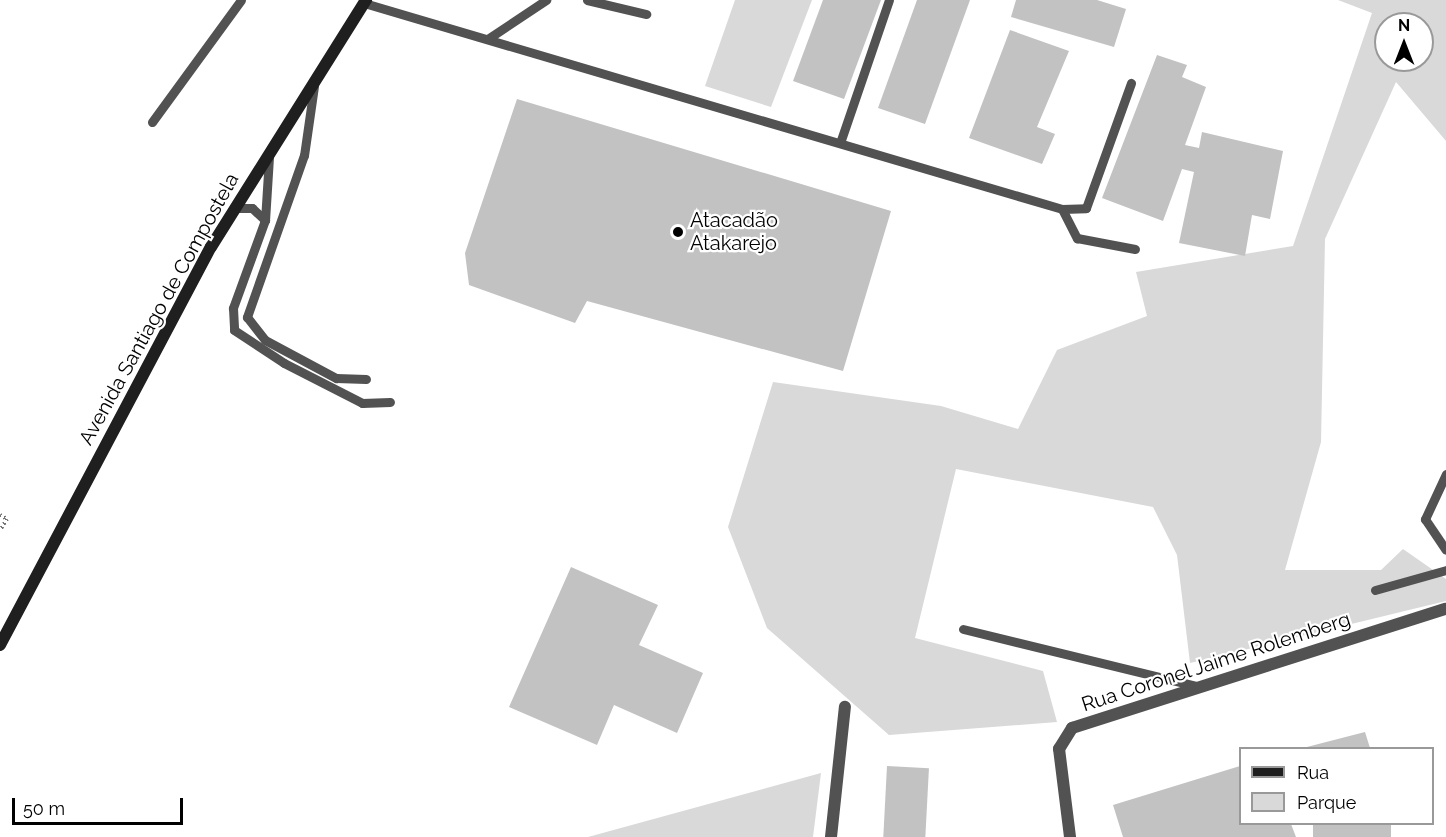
<!DOCTYPE html>
<html>
<head>
<meta charset="utf-8">
<style>
	body { margin:0 }
	#map { position:relative; width:1446px; height:837px; overflow:hidden; background:#fff; font-family:Raleway,sans-serif }
	div>[style] { position:absolute }
	.green>* { inset:0; background:#d9d9d9 }
	.building>* { inset:0; background:#c2c2c2; transform-origin:0 0 }
	.path>* { height:4px; margin-top:-2px; transform-origin:0; background:repeating-linear-gradient(90deg,#747474 0 1.5px,transparent 0 4.5px) }
	.lane>* { height:9px; margin:-4.5px; padding:0 4.5px; transform-origin:4.5px; border-radius:4.5px; background:#525252 }
	.street>* { height:12px; margin:-6px; padding:0 6px; transform-origin:6px; border-radius:6px; background:#525252 }
	.secondary>* { height:12px; margin:-6px; padding:0 6px; transform-origin:6px; border-radius:6px; background:#1f1f1f }
	.dots>* { width:16px; height:16px; translate:-50% -50%; box-sizing:border-box; border:3px solid #fff; border-radius:50% }
	span { translate:-50% -50%; white-space:nowrap; text-align:center; line-height:1.15; -webkit-text-stroke:4.5px #fff; paint-order:stroke }
	.poi-label { font-size:20px; color:#000 }
	.left { translate:0 -50%; text-align:left }
	.street-label { font-size:20px; color:#000 }
	.legend { position:absolute; left:1239px; top:747px; width:195px; height:78px; box-sizing:border-box; background:#fff; border:2px solid #999; margin:0; padding:8px 10px; list-style:none; font-size:18px; color:#000 }
	.legend li { display:flex; align-items:center; gap:12px; height:30px }
	.legend b { width:30px; border:2px solid #999 }
	.north { position:absolute; left:1374px; top:12px; width:60px; height:60px; box-sizing:border-box; background:#fff; border:2px solid #999; border-radius:50%; rotate:0deg; font-size:16px; font-weight:700; line-height:24px; text-align:center; color:#000 }
	.north::after { content:''; display:block; margin:auto; width:21px; height:27px; background:#000; clip-path:polygon(50% 0,100% 100%,50% 72%,0 100%) }
	.scale { position:absolute; left:12px; top:798px; width:171px; height:27px; box-sizing:border-box; border:3px solid #000; border-top:0; padding-left:8px; font-size:18px; line-height:21px; white-space:nowrap; color:#000; -webkit-text-stroke:4px #fff; paint-order:stroke }
</style>
</head>
<body>
<div id="map">
	<div class="green">
		<div style="clip-path:polygon(735px 0,812px 0,771px 107px,705px 86px)"></div>
		<div style="clip-path:polygon(evenodd,1338px 0,1446px 0,1446px 141px,1396px 82px,1325px 239px,1321px 442px,1285px 570px,1381px 570px,1403px 549px,1446px 579px,1446px 601px,1190px 663px,1177px 555px,1153px 507px,956px 469px,915px 638px,1043px 671px,1057px 722px,889px 735px,767px 628px,728px 527px,773px 382px,941px 406px,1018px 429px,1057px 350px,1147px 316px,1136px 272px,1293px 246px,1372px 13px,1338px 0,1386px 24px,1422px 24px,1422px 60px,1386px 60px,1386px 24px)"></div>
		<div style="clip-path:polygon(821px 773px,813px 837px,588px 837px)"></div>
	</div>
	<div class="building">
		<div style="clip-path:polygon(823px 0,881px 0,844px 99px,793px 81px)"></div>
		<div style="clip-path:polygon(917px 0,970px 0,925px 124px,878px 108px)"></div>
		<div style="clip-path:polygon(1016px 0,1097px 0,1126px 9px,1114px 47px,1011px 17px)"></div>
		<div style="clip-path:polygon(1010px 30px,1069px 51px,1037px 127px,1055px 134px,1042px 164px,969px 138px)"></div>
		<div style="clip-path:polygon(1157px 55px,1187px 65px,1182px 77px,1206px 87px,1185px 145px,1199px 148px,1202px 132px,1283px 151px,1270px 219px,1252px 215px,1245px 256px,1179px 243px,1194px 172px,1182px 169px,1163px 221px,1102px 198px)"></div>
		<div style="clip-path:polygon(517px 99px,891px 211px,843px 371px,587px 301px,575px 323px,469px 285px,465px 253px)"></div>
		<div style="clip-path:polygon(571px 567px,658px 605px,639px 645px,703px 673px,677px 733px,614px 705px,597px 745px,509px 707px)"></div>
		<div style="clip-path:polygon(1365px 732px,1370px 748px,1303px 748px)"></div>
		<div style="left:887px;top:766px;width:42px;height:71px;rotate:3deg"></div>
		<div style="clip-path:polygon(1240px 766px,1240px 824px,1291px 824px,1296px 837px,1123px 837px,1113px 805px)"></div>
		<div style="left:1313px;top:824px;width:78px;height:14px"></div>
	</div>
	<div class="path">
		<div style="left:0;top:515px;width:8px;rotate:30deg"></div>
		<div style="left:7px;top:519px;width:13px;rotate:122deg"></div>
	</div>
	<div class="lane">
		<div style="left:587px;top:0;width:61px;rotate:13.3deg"></div>
		<div style="left:364px;top:3px;width:728px;rotate:16.44deg"></div>
		<div style="left:1062px;top:209px;width:24px;rotate:-2deg"></div>
		<div style="left:1086px;top:208px;width:133px;rotate:-70.2deg"></div>
		<div style="left:489px;top:38px;width:69px;rotate:-33.7deg"></div>
		<div style="left:314px;top:86px;width:70px;rotate:98.2deg"></div>
		<div style="left:304px;top:155px;width:172px;rotate:109.4deg"></div>
		<div style="left:247px;top:317px;width:29px;rotate:52deg"></div>
		<div style="left:265px;top:340px;width:81px;rotate:28.2deg"></div>
		<div style="left:336px;top:378px;width:30px;rotate:2deg"></div>
		<div style="left:152px;top:122px;width:151px;rotate:-53.9deg"></div>
		<div style="left:841px;top:140px;width:148px;rotate:-71.1deg"></div>
		<div style="left:269px;top:157px;width:63px;rotate:93.6deg"></div>
		<div style="left:265px;top:220px;width:94px;rotate:110deg"></div>
		<div style="left:233px;top:308px;width:22px;rotate:87deg"></div>
		<div style="left:234px;top:330px;width:60px;rotate:33.4deg"></div>
		<div style="left:284px;top:363px;width:88px;rotate:27.1deg"></div>
		<div style="left:362px;top:403px;width:28px;rotate:-2deg"></div>
		<div style="left:234px;top:208px;width:18px"></div>
		<div style="left:252px;top:208px;width:18px;rotate:43deg"></div>
		<div style="left:1062px;top:209px;width:33px;rotate:63deg"></div>
		<div style="left:1077px;top:238px;width:59px;rotate:10.7deg"></div>
		<div style="left:1446px;top:474px;width:50px;rotate:115deg"></div>
		<div style="left:1425px;top:519px;width:37px;rotate:56deg"></div>
		<div style="left:1375px;top:590px;width:74px;rotate:-15.7deg"></div>
		<div style="left:963px;top:629px;width:245px;rotate:13.7deg"></div>
	</div>
	<div class="street">
		<div style="left:831px;top:837px;width:131px;rotate:-83.9deg"></div>
		<div style="left:1070px;top:837px;width:89px;rotate:-97.1deg"></div>
		<div style="left:1059px;top:749px;width:25px;rotate:-58deg"></div>
		<div style="left:1072px;top:728px;width:392px;rotate:-17.7deg"></div>
	</div>
	<div class="secondary">
		<div style="left:0;top:645px;width:450px;rotate:-62.1deg"></div>
		<div style="left:211px;top:247px;width:292px;rotate:-57.9deg"></div>
	</div>
	<div class="dots">
		<div style="left:678px;top:232px;background:#000"></div>
	</div>
	<div class="poi-label">
		<span class="left" style="left:690px;top:232px">Atacadão<br>Atakarejo</span>
	</div>
	<div class="street-label">
		<span style="left:159px;top:309px;rotate:-61deg">Avenida Santiago de Compostela</span>
		<span style="left:1216px;top:662px;rotate:-18deg">Rua Coronel Jaime Rolemberg</span>
	</div>
	<ul class="legend">
	<li><b style="height:8px;background:#1f1f1f"></b>Rua</li>
	<li><b style="height:16px;background:#d9d9d9"></b>Parque</li>
	</ul>
	<div class="north">N</div>
	<div class="scale">50 m</div>
</div>
</body>
</html>
